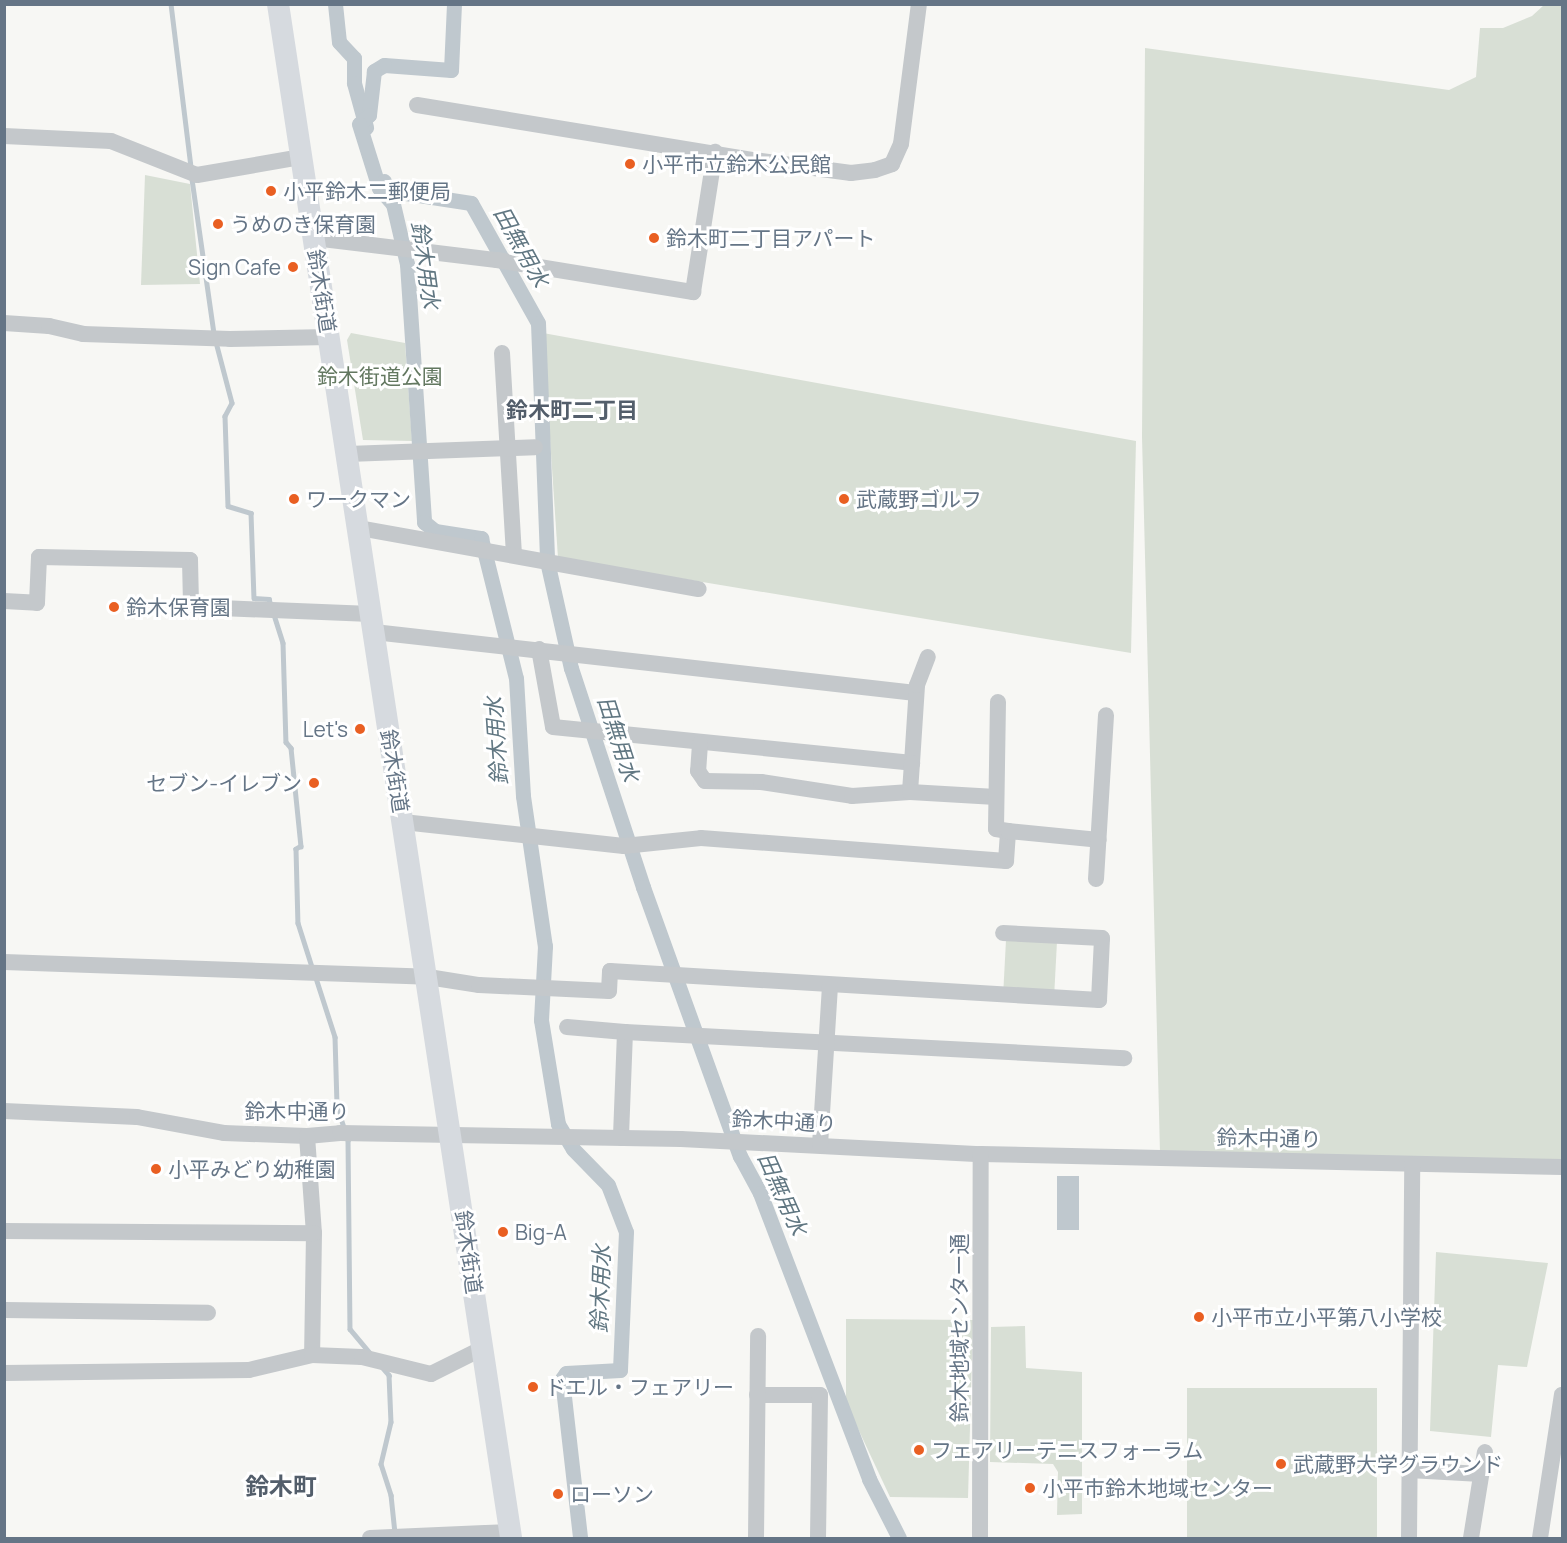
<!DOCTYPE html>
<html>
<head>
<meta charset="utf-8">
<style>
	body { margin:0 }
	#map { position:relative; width:1567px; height:1543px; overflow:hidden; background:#f7f7f4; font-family:Manrope,"Noto Sans JP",sans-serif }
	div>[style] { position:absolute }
	.green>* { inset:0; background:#d8dfd5; transform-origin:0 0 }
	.water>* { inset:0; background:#bfc8ce; transform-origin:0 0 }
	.stream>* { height:4.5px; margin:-2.25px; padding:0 2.25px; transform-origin:2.25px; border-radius:2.25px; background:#bfc8ce }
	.canal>* { height:15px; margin:-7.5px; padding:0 7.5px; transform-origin:7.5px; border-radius:7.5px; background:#bfc8ce }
	.minor>* { height:16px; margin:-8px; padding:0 8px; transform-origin:8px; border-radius:8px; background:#c4c8cb }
	.secondary>* { height:22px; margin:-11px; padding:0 11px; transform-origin:11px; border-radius:11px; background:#d6dadf }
	.dots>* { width:16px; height:16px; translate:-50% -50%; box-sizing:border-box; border:3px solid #fff; border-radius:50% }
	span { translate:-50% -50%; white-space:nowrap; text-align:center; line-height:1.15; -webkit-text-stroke:6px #fff; paint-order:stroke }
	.poi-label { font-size:21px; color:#657586 }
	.left { translate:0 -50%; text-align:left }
	.right { translate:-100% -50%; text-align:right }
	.street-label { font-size:21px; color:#657586 }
	.park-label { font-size:21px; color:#637860 }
	.water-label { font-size:22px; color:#617782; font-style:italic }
	.neighbourhood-label { font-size:22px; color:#535e6b; font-weight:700 }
	.quarter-label { font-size:24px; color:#535e6b; font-weight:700 }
	.frame { position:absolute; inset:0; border:6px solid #657586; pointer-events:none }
</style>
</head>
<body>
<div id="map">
	<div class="green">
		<div style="clip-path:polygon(1544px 5px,1562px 5px,1562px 1164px,1160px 1153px,1142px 437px,1145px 48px,1449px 90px,1476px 77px,1480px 28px,1503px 28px,1532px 16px)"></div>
		<div style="clip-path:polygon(145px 175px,190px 184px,200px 284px,141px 285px)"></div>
		<div style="clip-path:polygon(351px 333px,405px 343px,412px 441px,363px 440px,347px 340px)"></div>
		<div style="clip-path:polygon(543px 333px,1136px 441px,1131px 653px,558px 558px)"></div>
		<div style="left:1006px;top:940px;width:51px;height:49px;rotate:3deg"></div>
		<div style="clip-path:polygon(1436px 1252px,1548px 1263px,1527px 1367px,1498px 1365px,1491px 1437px,1430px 1431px)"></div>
		<div style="clip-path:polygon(846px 1319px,973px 1320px,968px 1498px,890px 1497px,846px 1403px)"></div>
		<div style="clip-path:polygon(1025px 1326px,1026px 1368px,1082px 1372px,1082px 1514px,1057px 1515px,1058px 1472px,1053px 1464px,990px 1462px,991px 1327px)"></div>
		<div style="left:1187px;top:1388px;width:190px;height:150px"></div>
	</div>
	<div class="water">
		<div style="left:1057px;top:1176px;width:22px;height:54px"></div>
	</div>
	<div class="stream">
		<div style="left:171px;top:4px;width:164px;rotate:83deg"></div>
		<div style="left:192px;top:179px;width:157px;rotate:81.9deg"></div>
		<div style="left:216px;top:342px;width:63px;rotate:75.3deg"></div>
		<div style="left:232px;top:403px;width:15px;rotate:118deg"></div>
		<div style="left:225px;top:416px;width:90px;rotate:88.1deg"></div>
		<div style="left:228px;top:506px;width:24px;rotate:17deg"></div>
		<div style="left:251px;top:513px;width:85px;rotate:88deg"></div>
		<div style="left:254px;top:598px;width:15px;rotate:4deg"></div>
		<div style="left:269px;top:599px;width:46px;rotate:72.3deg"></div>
		<div style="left:283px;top:643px;width:99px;rotate:88.3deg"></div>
		<div style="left:286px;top:742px;width:8px;rotate:50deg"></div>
		<div style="left:291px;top:748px;width:99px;rotate:84.2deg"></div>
		<div style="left:301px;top:846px;width:6px;rotate:149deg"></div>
		<div style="left:296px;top:849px;width:74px;rotate:88.5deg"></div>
		<div style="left:298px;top:923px;width:49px;rotate:72.3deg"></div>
		<div style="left:316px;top:978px;width:62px;rotate:72.1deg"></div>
		<div style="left:335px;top:1037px;width:69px;rotate:88.3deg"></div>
		<div style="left:337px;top:1106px;width:36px;rotate:72deg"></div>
		<div style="left:348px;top:1140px;width:189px;rotate:89.4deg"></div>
		<div style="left:350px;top:1329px;width:31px;rotate:50deg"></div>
		<div style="left:382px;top:1367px;width:11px;rotate:49deg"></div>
		<div style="left:389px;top:1375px;width:47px;rotate:87.6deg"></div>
		<div style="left:391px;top:1422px;width:43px;rotate:103.4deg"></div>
		<div style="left:381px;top:1464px;width:33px;rotate:72deg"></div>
		<div style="left:391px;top:1495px;width:38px;rotate:84deg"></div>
	</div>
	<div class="canal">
		<div style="left:335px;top:4px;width:38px;rotate:84deg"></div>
		<div style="left:339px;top:42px;width:22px;rotate:47deg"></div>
		<div style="left:354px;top:58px;width:25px;rotate:90deg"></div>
		<div style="left:354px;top:83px;width:46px;rotate:74.7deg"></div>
		<div style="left:454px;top:4px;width:66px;rotate:92.6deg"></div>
		<div style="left:451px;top:70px;width:67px;rotate:-175.7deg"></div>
		<div style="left:384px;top:65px;width:12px;rotate:149deg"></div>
		<div style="left:374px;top:71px;width:44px;rotate:96.5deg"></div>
		<div style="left:369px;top:115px;width:13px;rotate:138deg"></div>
		<div style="left:359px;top:124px;width:67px;rotate:72.6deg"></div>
		<div style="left:379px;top:188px;width:21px;rotate:49deg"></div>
		<div style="left:393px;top:204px;width:62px;rotate:76.9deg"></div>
		<div style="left:407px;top:264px;width:259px;rotate:86.2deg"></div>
		<div style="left:424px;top:522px;width:14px;rotate:39deg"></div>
		<div style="left:435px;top:531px;width:47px;rotate:8.7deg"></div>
		<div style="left:481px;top:538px;width:144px;rotate:76deg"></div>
		<div style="left:516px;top:678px;width:118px;rotate:86.6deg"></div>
		<div style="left:523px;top:796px;width:152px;rotate:81.7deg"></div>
		<div style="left:545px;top:946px;width:74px;rotate:93.1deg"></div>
		<div style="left:541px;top:1020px;width:105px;rotate:80.7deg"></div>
		<div style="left:558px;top:1124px;width:29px;rotate:59deg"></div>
		<div style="left:573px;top:1149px;width:50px;rotate:45.8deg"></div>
		<div style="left:608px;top:1185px;width:50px;rotate:69deg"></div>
		<div style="left:626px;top:1232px;width:138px;rotate:92.5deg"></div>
		<div style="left:620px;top:1370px;width:54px;rotate:176.8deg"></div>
		<div style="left:566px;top:1373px;width:7px;rotate:124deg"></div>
		<div style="left:562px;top:1379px;width:160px;rotate:83.5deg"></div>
		<div style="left:384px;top:181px;width:9px;rotate:77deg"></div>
		<div style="left:386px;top:190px;width:86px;rotate:8.7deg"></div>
		<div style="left:471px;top:203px;width:137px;rotate:60.8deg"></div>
		<div style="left:538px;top:323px;width:238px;rotate:87.8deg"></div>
		<div style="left:547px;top:561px;width:110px;rotate:77.4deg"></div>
		<div style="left:571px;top:668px;width:231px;rotate:71.8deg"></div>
		<div style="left:643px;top:887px;width:286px;rotate:70.2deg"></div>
		<div style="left:740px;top:1156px;width:42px;rotate:61.6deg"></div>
		<div style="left:760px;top:1193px;width:306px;rotate:69.1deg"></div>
		<div style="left:869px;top:1479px;width:66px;rotate:63deg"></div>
	</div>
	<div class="minor">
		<div style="left:417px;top:105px;width:341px;rotate:9.3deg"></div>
		<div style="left:754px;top:160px;width:98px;rotate:7.6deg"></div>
		<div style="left:851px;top:173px;width:24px;rotate:-7deg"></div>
		<div style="left:875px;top:170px;width:18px;rotate:-19deg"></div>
		<div style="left:892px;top:164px;width:22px;rotate:-66deg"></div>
		<div style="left:901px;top:144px;width:141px;rotate:-82.7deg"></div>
		<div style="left:4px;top:136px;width:107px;rotate:2.7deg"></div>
		<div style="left:111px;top:141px;width:92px;rotate:21.6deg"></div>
		<div style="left:197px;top:175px;width:106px;rotate:-9.8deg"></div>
		<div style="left:314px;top:238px;width:184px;rotate:6.9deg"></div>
		<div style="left:497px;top:260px;width:199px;rotate:9.3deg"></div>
		<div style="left:693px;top:292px;width:142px;rotate:-81.1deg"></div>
		<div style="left:4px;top:323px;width:45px;rotate:3.8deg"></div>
		<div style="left:49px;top:326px;width:35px;rotate:13deg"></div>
		<div style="left:83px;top:334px;width:147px;rotate:1.9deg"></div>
		<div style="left:230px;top:339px;width:99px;rotate:-1.2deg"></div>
		<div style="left:502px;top:353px;width:202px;rotate:86.6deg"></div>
		<div style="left:348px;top:454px;width:187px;rotate:-2.1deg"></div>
		<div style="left:359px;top:528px;width:345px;rotate:10.2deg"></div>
		<div style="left:4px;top:601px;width:33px;rotate:3deg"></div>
		<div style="left:37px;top:603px;width:46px;rotate:-87.5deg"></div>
		<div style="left:39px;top:557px;width:151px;rotate:1.1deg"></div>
		<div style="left:190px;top:560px;width:45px;rotate:88.7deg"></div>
		<div style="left:191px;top:605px;width:5px;rotate:22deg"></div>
		<div style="left:196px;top:607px;width:175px;rotate:2.3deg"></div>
		<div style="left:374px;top:632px;width:545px;rotate:6.42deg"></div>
		<div style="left:539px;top:649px;width:79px;rotate:79.8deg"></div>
		<div style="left:553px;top:727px;width:361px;rotate:5.7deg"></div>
		<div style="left:912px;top:763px;width:78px;rotate:-86.3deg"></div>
		<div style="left:917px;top:685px;width:30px;rotate:-69deg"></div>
		<div style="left:700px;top:744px;width:27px;rotate:94deg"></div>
		<div style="left:698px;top:771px;width:12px;rotate:55deg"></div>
		<div style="left:705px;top:781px;width:56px;rotate:1deg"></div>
		<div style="left:761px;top:782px;width:92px;rotate:8.7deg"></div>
		<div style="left:852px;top:796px;width:58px;rotate:-3.9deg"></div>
		<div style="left:912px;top:763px;width:29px;rotate:94deg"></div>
		<div style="left:910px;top:792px;width:86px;rotate:3.3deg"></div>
		<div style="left:403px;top:822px;width:222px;rotate:6.2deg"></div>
		<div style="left:624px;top:846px;width:77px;rotate:-5.9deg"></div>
		<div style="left:701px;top:838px;width:306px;rotate:4.3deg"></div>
		<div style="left:1006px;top:861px;width:30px;rotate:-86deg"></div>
		<div style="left:1008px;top:831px;width:12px;rotate:-171deg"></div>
		<div style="left:996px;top:829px;width:127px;rotate:-89.1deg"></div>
		<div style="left:1008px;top:831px;width:91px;rotate:5.6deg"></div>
		<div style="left:1096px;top:879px;width:164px;rotate:-86.5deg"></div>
		<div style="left:4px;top:962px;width:424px;rotate:2deg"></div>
		<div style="left:428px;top:977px;width:52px;rotate:8.9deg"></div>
		<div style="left:479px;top:985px;width:130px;rotate:2.6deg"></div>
		<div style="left:609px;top:991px;width:20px;rotate:-87deg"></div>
		<div style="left:610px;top:971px;width:490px;rotate:3.4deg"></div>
		<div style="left:1099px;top:1000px;width:62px;rotate:-87.2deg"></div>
		<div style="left:1102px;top:938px;width:99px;rotate:-177.1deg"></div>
		<div style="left:567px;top:1027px;width:58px;rotate:4.9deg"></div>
		<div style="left:625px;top:1032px;width:106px;rotate:92.2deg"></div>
		<div style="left:625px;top:1032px;width:500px;rotate:3deg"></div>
		<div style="left:4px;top:1111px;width:133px;rotate:2.6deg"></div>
		<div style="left:137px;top:1117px;width:88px;rotate:10.4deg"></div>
		<div style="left:224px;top:1133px;width:83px;rotate:2.1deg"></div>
		<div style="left:307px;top:1136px;width:33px;rotate:-5deg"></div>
		<div style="left:340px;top:1133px;width:341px;rotate:1deg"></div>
		<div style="left:681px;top:1139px;width:300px;rotate:2.9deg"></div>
		<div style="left:981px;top:1154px;width:581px;rotate:1.28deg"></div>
		<div style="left:307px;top:1136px;width:97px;rotate:85.9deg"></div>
		<div style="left:314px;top:1233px;width:122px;rotate:90.9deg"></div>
		<div style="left:820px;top:1145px;width:160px;rotate:-86.4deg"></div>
		<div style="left:4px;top:1231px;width:310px;rotate:0.4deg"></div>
		<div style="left:5px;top:1310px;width:203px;rotate:0.8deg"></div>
		<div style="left:4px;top:1373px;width:245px;rotate:-0.7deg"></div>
		<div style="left:249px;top:1370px;width:65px;rotate:-13.4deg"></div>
		<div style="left:312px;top:1355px;width:50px;rotate:2.3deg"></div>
		<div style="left:362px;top:1357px;width:71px;rotate:13.8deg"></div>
		<div style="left:431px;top:1374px;width:58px;rotate:-26.6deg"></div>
		<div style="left:757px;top:1395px;width:63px"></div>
		<div style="left:820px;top:1395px;width:143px;rotate:90.8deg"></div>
		<div style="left:1409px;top:1470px;width:72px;rotate:3.2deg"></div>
		<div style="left:370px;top:1538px;width:140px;rotate:-2.5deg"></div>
		<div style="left:756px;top:1538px;width:202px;rotate:-89.4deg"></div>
		<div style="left:980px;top:1538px;width:384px;rotate:-89.9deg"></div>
		<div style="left:1409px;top:1538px;width:374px;rotate:-89.5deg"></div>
		<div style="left:1471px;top:1538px;width:87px;rotate:-80.8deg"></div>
		<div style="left:1540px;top:1538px;width:145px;rotate:-81.3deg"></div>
	</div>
	<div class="secondary">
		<div style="left:278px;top:4px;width:1552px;rotate:81.36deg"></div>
	</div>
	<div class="dots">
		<div style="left:630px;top:164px;background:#e95f22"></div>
		<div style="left:271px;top:191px;background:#e95f22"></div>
		<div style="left:218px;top:224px;background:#e95f22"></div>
		<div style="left:654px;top:238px;background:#e95f22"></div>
		<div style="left:293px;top:267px;background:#e95f22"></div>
		<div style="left:294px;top:499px;background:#e95f22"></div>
		<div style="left:844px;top:499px;background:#e95f22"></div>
		<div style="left:114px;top:607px;background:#e95f22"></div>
		<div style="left:360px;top:729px;background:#e95f22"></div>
		<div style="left:314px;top:783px;background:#e95f22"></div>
		<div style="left:156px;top:1169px;background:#e95f22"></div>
		<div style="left:503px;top:1232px;background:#e95f22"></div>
		<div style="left:1199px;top:1317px;background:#e95f22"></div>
		<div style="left:533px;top:1387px;background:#e95f22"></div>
		<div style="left:919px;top:1450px;background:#e95f22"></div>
		<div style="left:1281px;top:1464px;background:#e95f22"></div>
		<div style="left:1030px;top:1488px;background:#e95f22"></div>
		<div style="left:558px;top:1494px;background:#e95f22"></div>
	</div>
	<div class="poi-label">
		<span class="left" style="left:642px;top:164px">小平市立鈴木公民館</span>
		<span class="left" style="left:283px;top:191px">小平鈴木二郵便局</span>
		<span class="left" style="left:230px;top:224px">うめのき保育園</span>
		<span class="left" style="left:666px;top:238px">鈴木町二丁目アパート</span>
		<span class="right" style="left:281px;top:267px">Sign Cafe</span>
		<span class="left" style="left:306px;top:499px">ワークマン</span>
		<span class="left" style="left:856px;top:499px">武蔵野ゴルフ</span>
		<span class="left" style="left:126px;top:607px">鈴木保育園</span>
		<span class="right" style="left:348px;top:729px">Let's</span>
		<span class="right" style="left:302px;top:783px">セブン-イレブン</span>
		<span class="left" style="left:168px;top:1169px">小平みどり幼稚園</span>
		<span class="left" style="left:515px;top:1232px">Big-A</span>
		<span class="left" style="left:1211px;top:1317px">小平市立小平第八小学校</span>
		<span class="left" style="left:545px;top:1387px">ドエル・フェアリー</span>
		<span class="left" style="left:931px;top:1450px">フェアリーテニスフォーラム</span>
		<span class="left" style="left:1293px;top:1464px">武蔵野大学グラウンド</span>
		<span class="left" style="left:1042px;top:1488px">小平市鈴木地域センター</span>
		<span class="left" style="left:570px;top:1494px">ローソン</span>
	</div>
	<div class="street-label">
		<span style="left:322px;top:291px;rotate:81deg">鈴木街道</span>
		<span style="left:395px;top:771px;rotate:81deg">鈴木街道</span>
		<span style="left:297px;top:1111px">鈴木中通り</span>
		<span style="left:784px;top:1121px;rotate:3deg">鈴木中通り</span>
		<span style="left:1269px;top:1138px;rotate:1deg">鈴木中通り</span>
		<span style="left:469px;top:1252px;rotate:82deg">鈴木街道</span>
		<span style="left:959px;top:1328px;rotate:-90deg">鈴木地域センター通</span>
	</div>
	<div class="park-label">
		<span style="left:380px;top:376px">鈴木街道公園</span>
	</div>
	<div class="water-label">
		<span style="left:521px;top:247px;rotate:61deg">田無用水</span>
		<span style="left:425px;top:265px;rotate:82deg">鈴木用水</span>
		<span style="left:618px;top:739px;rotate:72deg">田無用水</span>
		<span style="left:497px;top:741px;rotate:-94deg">鈴木用水</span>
		<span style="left:782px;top:1194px;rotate:66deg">田無用水</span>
		<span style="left:601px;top:1289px;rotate:-88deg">鈴木用水</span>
	</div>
	<div class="neighbourhood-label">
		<span style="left:572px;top:411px">鈴木町二丁目</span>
	</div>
	<div class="quarter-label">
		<span style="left:281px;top:1486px">鈴木町</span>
	</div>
	<div class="frame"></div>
</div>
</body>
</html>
